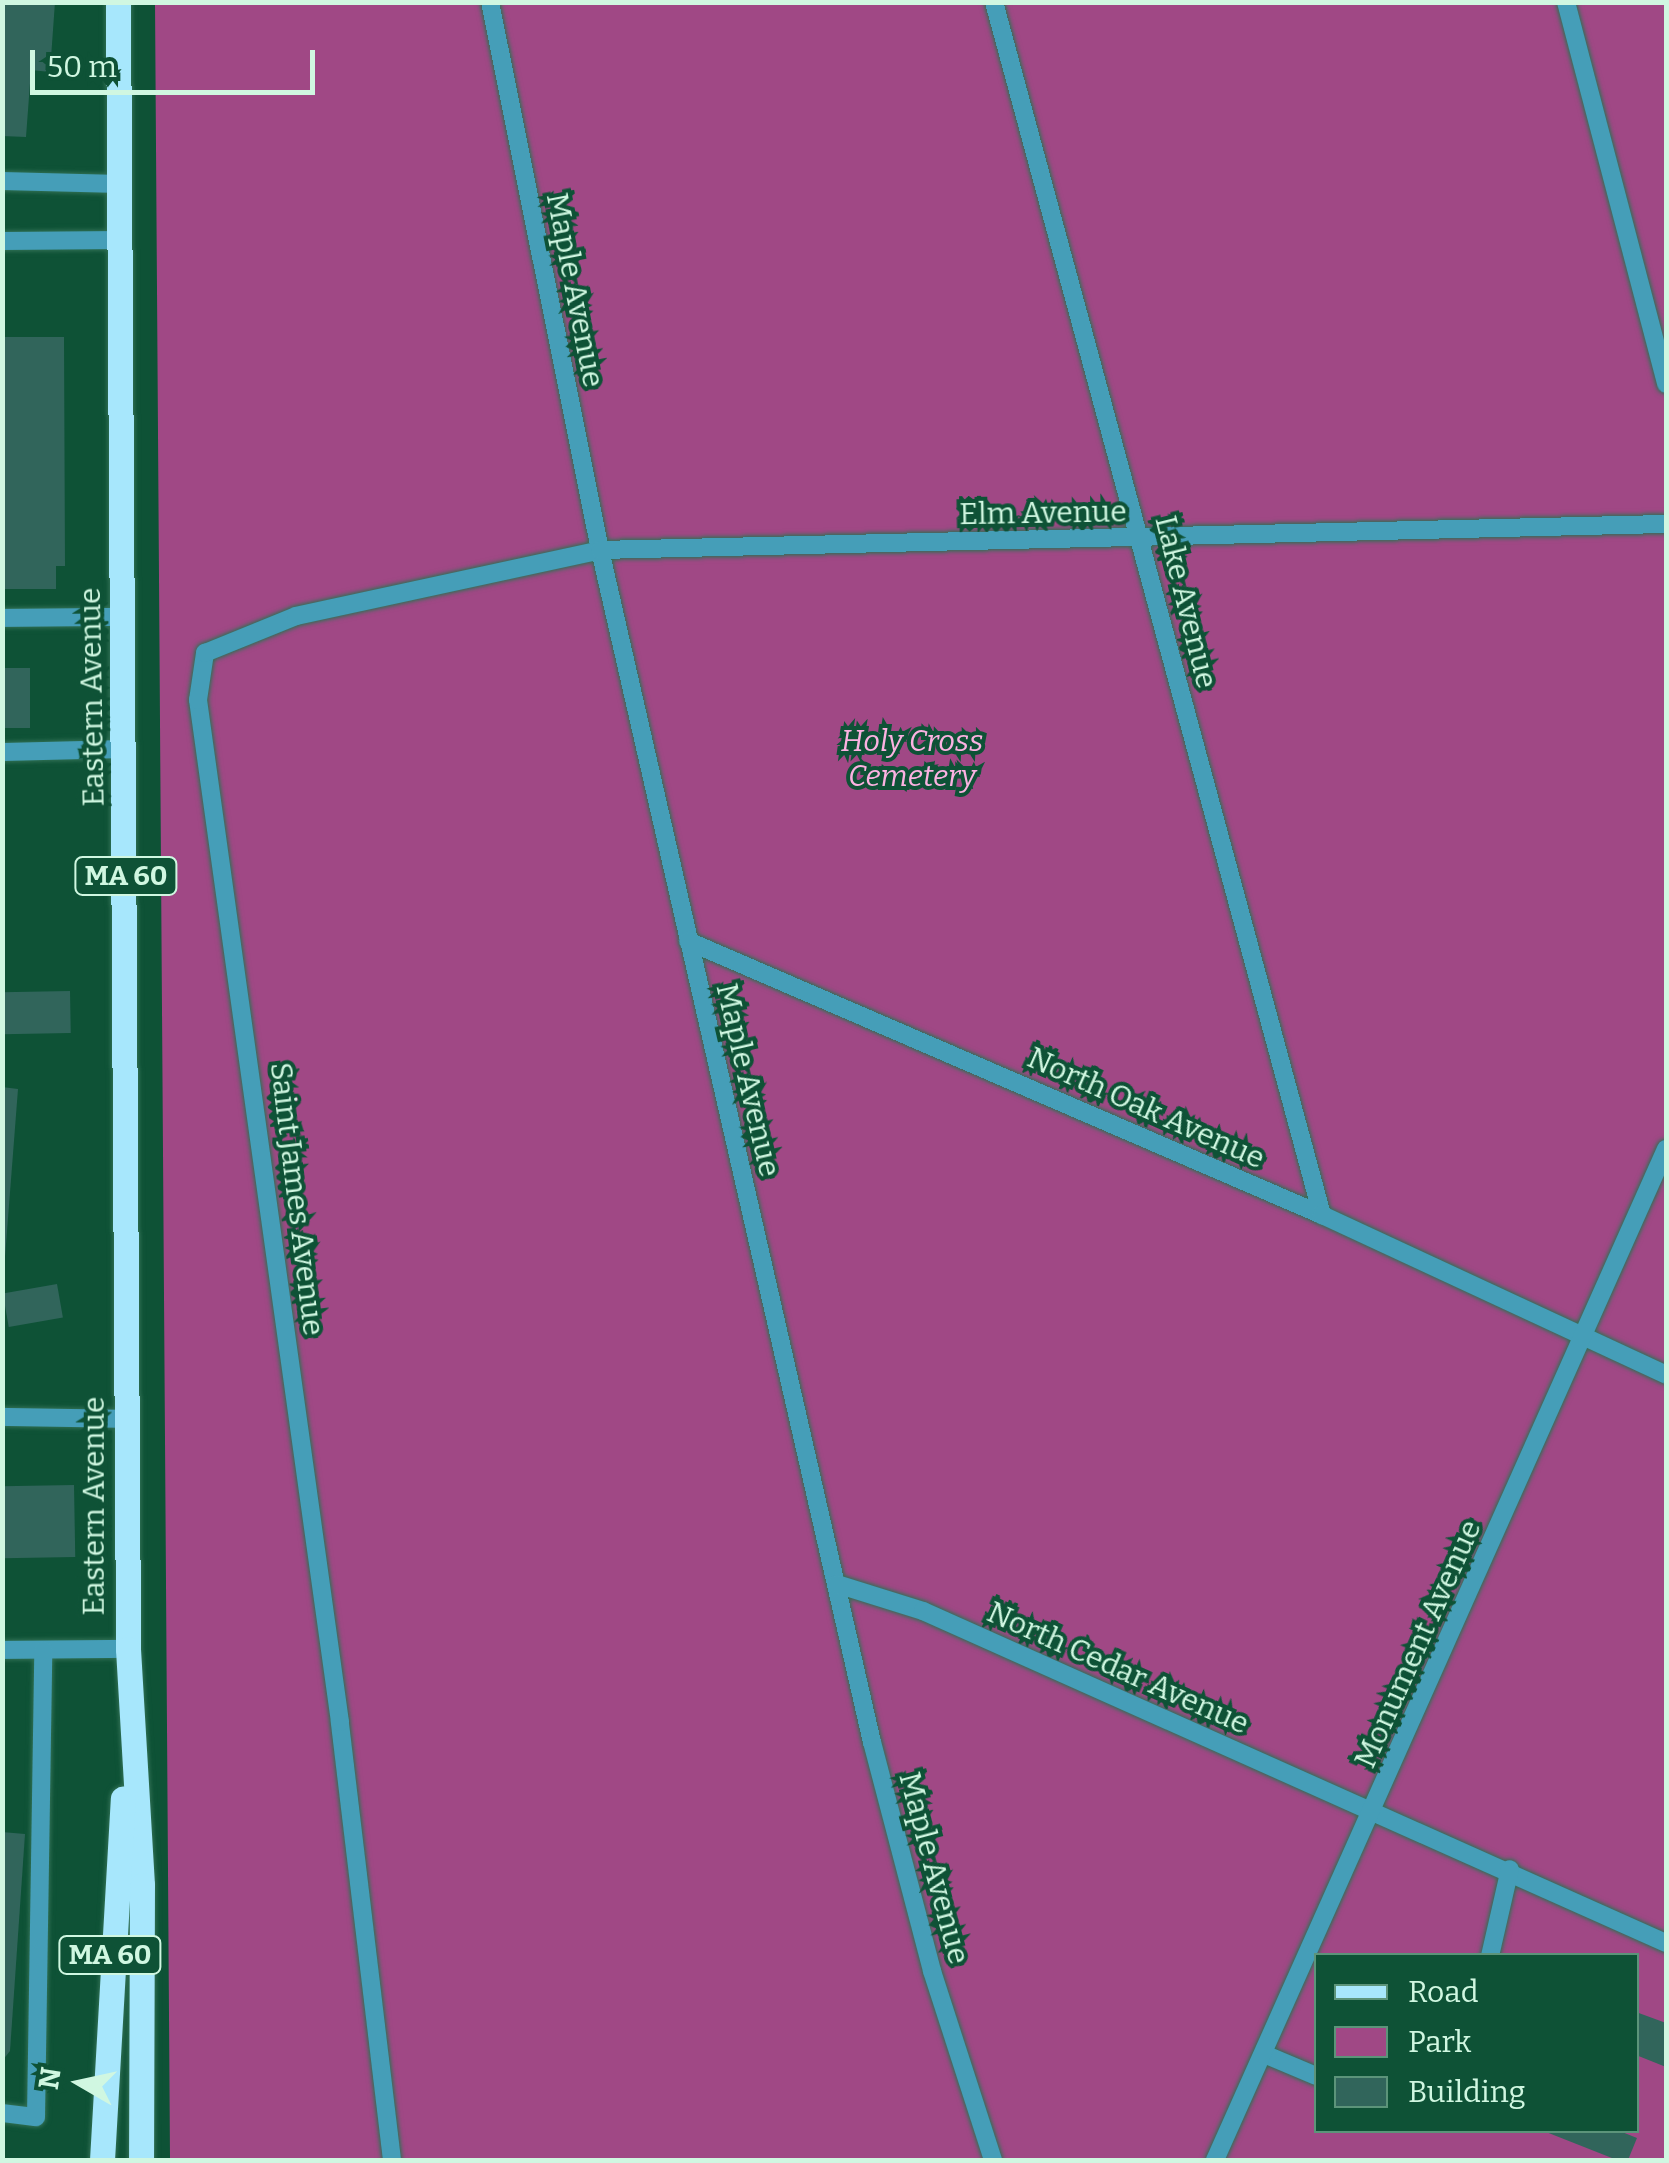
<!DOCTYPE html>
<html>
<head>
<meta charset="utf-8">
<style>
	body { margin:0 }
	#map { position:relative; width:1669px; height:2163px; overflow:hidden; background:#0e5236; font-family:Bitter,serif }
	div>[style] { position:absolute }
	.green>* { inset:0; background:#a04885 }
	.building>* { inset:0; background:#31655b; transform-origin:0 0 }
	.roads { filter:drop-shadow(0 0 2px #317055) drop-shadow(0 0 2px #317055) }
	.service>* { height:18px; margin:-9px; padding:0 9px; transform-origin:9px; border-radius:9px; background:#459eb8 }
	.primary>* { height:25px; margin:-12.5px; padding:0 12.5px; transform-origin:12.5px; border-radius:12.5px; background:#a7e7fc }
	span { translate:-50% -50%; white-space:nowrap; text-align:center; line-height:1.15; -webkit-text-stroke:8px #0e5236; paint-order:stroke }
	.shield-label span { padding:2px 8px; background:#0e5236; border:2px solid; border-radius:8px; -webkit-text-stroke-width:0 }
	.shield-label { font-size:28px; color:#d0f7e1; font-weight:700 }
	.street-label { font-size:30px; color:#d0f7e1 }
	.park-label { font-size:30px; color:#fcb2e2; font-style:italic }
	.frame { position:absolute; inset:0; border:5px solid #d0f7e1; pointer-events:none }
	.legend { position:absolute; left:1314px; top:1953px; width:325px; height:180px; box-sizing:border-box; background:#0e5236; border:2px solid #5c947a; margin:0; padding:12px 18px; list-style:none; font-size:30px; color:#d0f7e1 }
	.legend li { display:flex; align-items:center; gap:20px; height:50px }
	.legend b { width:50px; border:2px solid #5c947a }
	.north { position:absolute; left:30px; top:2033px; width:100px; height:100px; -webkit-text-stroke:8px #0e5236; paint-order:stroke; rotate:279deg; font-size:28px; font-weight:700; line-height:40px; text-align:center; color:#d0f7e1 }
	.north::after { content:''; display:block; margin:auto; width:35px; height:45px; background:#d0f7e1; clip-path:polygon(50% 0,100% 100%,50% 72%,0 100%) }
	.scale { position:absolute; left:30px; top:50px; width:285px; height:45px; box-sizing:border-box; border:5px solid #d0f7e1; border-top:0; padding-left:12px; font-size:30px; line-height:35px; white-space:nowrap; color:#d0f7e1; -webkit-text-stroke:8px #0e5236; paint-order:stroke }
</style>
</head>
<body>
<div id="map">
	<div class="green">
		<div style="clip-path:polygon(evenodd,155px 3px,1666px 3px,1666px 2160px,170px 2160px,155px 3px,1316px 1956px,1636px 1956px,1636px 2130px,1316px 2130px,1316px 1956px)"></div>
	</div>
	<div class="building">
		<div style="clip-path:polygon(2px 2px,55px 2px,50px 72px,31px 70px,26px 137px,2px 136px)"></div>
		<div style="clip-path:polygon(2px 337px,64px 337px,65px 566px,56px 566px,56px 589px,2px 589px)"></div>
		<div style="left:2px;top:668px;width:28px;height:60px"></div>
		<div style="left:70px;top:991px;width:42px;height:68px;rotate:89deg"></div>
		<div style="clip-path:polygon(2px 1087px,18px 1089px,5px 1257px,2px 1257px)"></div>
		<div style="left:57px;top:1284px;width:34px;height:55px;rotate:80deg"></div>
		<div style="left:74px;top:1485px;width:72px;height:72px;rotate:89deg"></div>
		<div style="clip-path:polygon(2px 1832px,25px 1834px,10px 2051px,2px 2061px)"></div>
		<div style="clip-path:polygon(1636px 2012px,1666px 2023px,1666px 2067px,1636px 2055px)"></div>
		<div style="clip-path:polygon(1541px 2130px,1617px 2130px,1637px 2138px,1628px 2160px,1617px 2160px)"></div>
	</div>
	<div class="roads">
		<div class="service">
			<div style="left:490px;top:2px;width:559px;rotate:78.65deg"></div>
			<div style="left:600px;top:550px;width:1223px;rotate:77.15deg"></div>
			<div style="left:872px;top:1742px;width:237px;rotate:75.3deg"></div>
			<div style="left:932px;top:1971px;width:199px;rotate:72.1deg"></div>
			<div style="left:994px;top:2px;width:1257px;rotate:74.87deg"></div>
			<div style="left:1566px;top:2px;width:395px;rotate:75.3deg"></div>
			<div style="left:2px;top:181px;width:118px;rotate:1.5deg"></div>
			<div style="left:2px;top:241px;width:119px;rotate:-0.5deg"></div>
			<div style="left:2px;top:618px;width:121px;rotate:-0.5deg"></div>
			<div style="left:2px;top:752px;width:123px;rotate:-1.4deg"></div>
			<div style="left:688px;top:941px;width:691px;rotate:23.37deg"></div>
			<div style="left:1322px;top:1215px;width:379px;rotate:24.9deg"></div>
			<div style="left:2px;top:1417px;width:123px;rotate:0.9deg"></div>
			<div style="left:837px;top:1584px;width:90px;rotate:17.4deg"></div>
			<div style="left:923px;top:1611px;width:814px;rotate:24.08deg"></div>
			<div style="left:2px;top:1650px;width:126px;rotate:-0.5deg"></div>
			<div style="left:1490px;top:1956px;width:89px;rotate:-77.1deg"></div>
			<div style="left:1264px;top:2054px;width:56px;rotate:22.9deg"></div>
			<div style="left:2px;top:2113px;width:34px;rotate:7deg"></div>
			<div style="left:36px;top:2117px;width:467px;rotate:-89.1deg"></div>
			<div style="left:392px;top:2160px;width:441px;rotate:-96.8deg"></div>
			<div style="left:340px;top:1722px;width:1032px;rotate:-97.91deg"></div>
			<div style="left:198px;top:700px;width:48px;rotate:-81.5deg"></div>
			<div style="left:205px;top:653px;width:98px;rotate:-22.1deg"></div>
			<div style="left:296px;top:616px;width:311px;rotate:-12.2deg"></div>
			<div style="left:600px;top:550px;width:1066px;rotate:-1.4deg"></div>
			<div style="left:1215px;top:2160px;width:1107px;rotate:-65.96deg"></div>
		</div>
		<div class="primary">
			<div style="left:118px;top:2px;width:1647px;rotate:89.65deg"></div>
			<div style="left:128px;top:1649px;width:236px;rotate:86.6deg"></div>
			<div style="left:142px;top:1885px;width:275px;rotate:90.2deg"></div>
			<div style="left:102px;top:2160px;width:362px;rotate:-86.7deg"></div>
		</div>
	</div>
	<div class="shield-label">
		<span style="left:126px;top:876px">MA 60</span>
		<span style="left:110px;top:1955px">MA 60</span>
	</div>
	<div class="street-label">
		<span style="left:575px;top:290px;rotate:79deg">Maple Avenue</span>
		<span style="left:1043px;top:513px;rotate:-1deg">Elm Avenue</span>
		<span style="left:1186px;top:602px;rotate:76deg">Lake Avenue</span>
		<span style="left:92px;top:697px;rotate:-91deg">Eastern Avenue</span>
		<span style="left:748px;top:1080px;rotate:77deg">Maple Avenue</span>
		<span style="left:1146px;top:1108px;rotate:24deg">North Oak Avenue</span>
		<span style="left:297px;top:1199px;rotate:83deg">Saint James Avenue</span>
		<span style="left:94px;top:1506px;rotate:-90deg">Eastern Avenue</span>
		<span style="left:1418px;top:1644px;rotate:-66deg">Monument Avenue</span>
		<span style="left:1118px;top:1668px;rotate:24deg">North Cedar Avenue</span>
		<span style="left:934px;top:1868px;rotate:75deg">Maple Avenue</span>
	</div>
	<div class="park-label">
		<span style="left:912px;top:758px">Holy Cross<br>Cemetery</span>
	</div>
	<div class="frame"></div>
	<ul class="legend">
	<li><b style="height:12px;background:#a7e7fc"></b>Road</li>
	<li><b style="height:28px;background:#a04885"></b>Park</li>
	<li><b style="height:28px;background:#31655b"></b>Building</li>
	</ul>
	<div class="north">N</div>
	<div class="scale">50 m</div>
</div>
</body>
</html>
